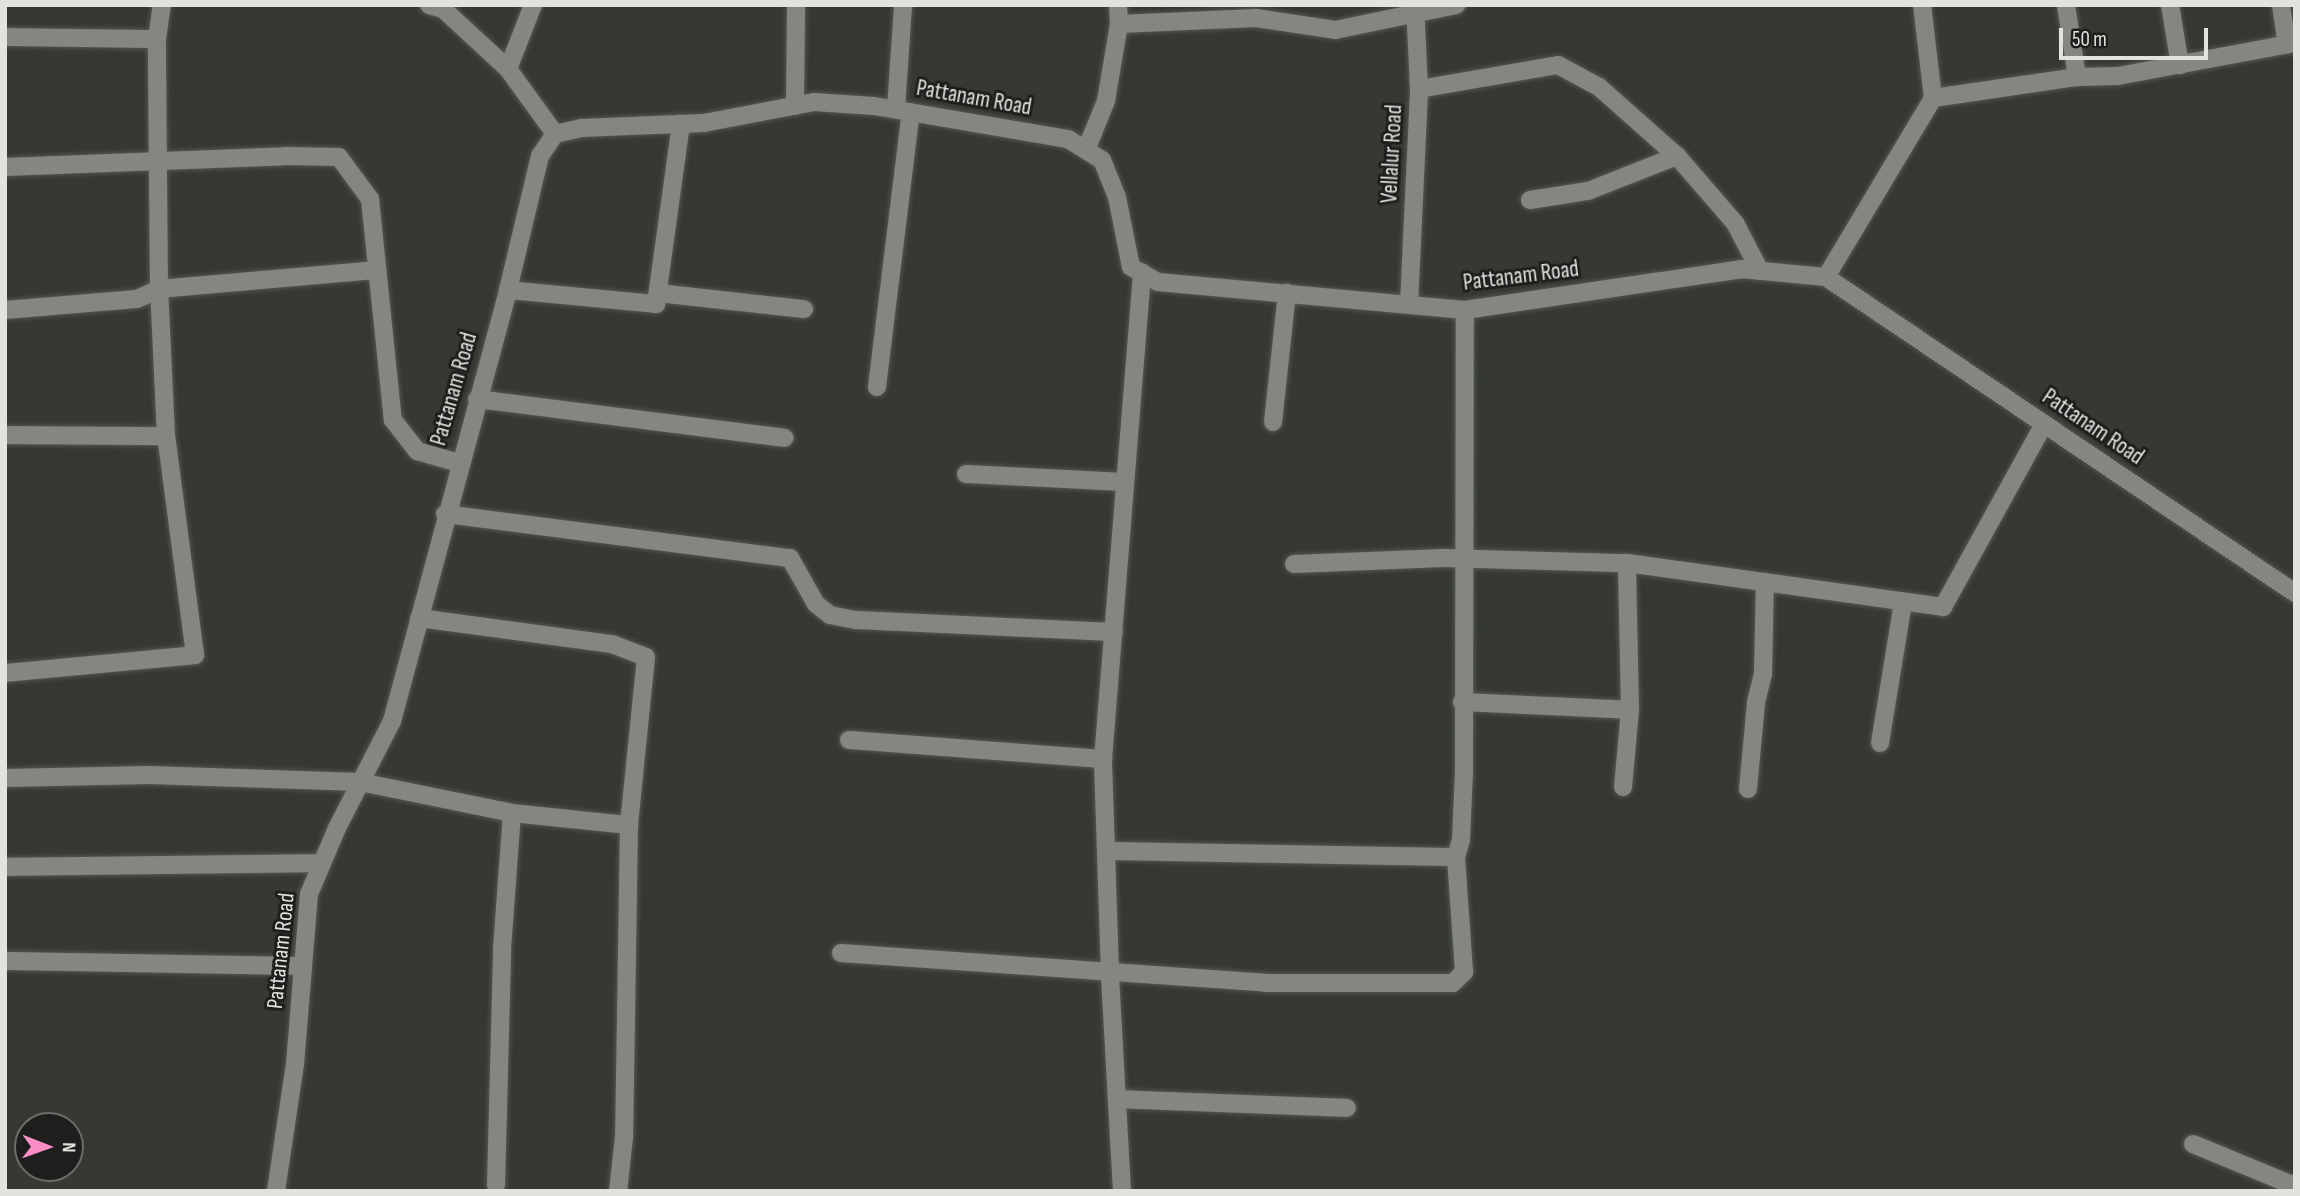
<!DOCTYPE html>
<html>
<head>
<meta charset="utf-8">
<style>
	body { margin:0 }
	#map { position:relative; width:2300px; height:1196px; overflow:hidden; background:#363932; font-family:"Sofia Sans Condensed",sans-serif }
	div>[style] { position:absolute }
	.roads { filter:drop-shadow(0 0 2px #545751) drop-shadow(0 0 2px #545751) }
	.minor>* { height:18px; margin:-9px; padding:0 9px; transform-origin:9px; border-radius:9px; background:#848780 }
	.tertiary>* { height:18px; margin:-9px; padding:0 9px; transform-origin:9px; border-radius:9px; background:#848780 }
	span { translate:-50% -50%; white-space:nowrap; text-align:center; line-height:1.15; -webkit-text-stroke:6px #1e1f1c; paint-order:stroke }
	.street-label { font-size:23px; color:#e1e3df }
	.frame { position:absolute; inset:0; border:7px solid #e1e3df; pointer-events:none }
	.north { position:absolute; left:14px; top:1112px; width:70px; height:70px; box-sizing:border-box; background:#1e1f1c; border:2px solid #6c6d6a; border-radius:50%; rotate:91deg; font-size:19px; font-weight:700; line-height:28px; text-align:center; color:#e1e3df }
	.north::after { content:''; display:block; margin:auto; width:24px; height:32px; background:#fa8fc8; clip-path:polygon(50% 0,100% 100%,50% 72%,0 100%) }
	.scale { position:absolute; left:2059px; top:28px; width:149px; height:32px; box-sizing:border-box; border:4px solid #e1e3df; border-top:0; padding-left:9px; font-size:21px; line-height:24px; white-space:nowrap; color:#e1e3df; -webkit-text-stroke:5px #1e1f1c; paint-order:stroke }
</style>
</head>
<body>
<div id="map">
	<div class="roads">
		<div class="minor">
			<div style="left:2066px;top:5px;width:73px;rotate:81.3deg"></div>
			<div style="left:2170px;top:5px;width:61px;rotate:80.5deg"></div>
			<div style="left:2281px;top:5px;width:40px;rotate:81.5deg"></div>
			<div style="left:1119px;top:24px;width:137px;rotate:-2.5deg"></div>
			<div style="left:1256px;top:18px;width:80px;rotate:8.6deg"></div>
			<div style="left:1335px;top:30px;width:124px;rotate:-11.7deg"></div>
			<div style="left:5px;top:37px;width:152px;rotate:0.8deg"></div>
			<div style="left:508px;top:69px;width:69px;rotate:-68.7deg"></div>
			<div style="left:1419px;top:89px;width:141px;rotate:-9.8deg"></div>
			<div style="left:1558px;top:65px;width:47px;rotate:28.2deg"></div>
			<div style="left:1599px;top:87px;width:104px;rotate:41.5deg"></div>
			<div style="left:1677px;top:156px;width:89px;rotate:49.1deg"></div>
			<div style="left:1735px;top:223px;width:54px;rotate:62.5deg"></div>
			<div style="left:1933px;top:98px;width:146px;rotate:-8.3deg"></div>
			<div style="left:2077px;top:77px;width:41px;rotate:-1.4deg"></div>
			<div style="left:2118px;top:76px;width:180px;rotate:-10.6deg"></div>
			<div style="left:795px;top:106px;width:101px;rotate:-89.4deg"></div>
			<div style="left:896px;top:109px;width:104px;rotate:-86.1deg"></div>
			<div style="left:1086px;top:150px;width:53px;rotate:-67.8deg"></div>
			<div style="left:1106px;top:101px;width:78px;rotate:-80.4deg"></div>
			<div style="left:1119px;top:24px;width:19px;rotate:-93deg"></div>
			<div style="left:5px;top:167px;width:281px;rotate:-2.2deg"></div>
			<div style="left:286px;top:156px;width:53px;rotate:1.1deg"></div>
			<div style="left:339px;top:157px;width:52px;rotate:53.6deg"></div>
			<div style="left:370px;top:199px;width:222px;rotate:84.1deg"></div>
			<div style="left:393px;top:420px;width:39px;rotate:52deg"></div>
			<div style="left:417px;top:451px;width:44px;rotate:15.9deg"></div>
			<div style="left:1530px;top:200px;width:59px;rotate:-8.8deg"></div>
			<div style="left:1588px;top:191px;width:96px;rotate:-21.5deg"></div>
			<div style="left:1826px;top:277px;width:209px;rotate:-59.1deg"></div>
			<div style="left:1933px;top:98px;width:94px;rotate:-96.7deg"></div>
			<div style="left:508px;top:290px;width:149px;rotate:5.4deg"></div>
			<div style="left:656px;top:304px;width:182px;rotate:-82.1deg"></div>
			<div style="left:658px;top:293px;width:147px;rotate:6.3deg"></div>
			<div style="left:1409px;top:304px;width:215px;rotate:-87.3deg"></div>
			<div style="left:1419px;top:89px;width:84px;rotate:-92.7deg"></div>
			<div style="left:5px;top:310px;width:132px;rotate:-4.8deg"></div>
			<div style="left:137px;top:299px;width:24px;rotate:-24deg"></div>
			<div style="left:159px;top:289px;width:250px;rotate:-90.5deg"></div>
			<div style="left:157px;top:39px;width:34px;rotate:-82deg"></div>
			<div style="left:877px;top:387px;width:277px;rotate:-83deg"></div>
			<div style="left:477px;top:399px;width:310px;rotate:7.2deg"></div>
			<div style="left:1273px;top:422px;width:130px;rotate:-83.8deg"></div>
			<div style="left:5px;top:435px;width:161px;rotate:0.4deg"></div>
			<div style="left:966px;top:474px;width:159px;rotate:2.9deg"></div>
			<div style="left:445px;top:514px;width:348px;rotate:7.3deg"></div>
			<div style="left:790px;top:558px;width:53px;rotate:60.5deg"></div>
			<div style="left:816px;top:604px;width:18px;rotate:38deg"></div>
			<div style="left:830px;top:615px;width:26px;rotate:11deg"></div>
			<div style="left:856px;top:620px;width:258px;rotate:2.7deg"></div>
			<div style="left:1294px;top:564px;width:149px;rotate:-2.3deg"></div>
			<div style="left:1443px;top:558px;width:184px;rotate:1.6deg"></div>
			<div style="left:1627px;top:563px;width:319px;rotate:7.9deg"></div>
			<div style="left:1943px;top:607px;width:209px;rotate:-61.1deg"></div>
			<div style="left:419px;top:618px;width:195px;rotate:7.7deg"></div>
			<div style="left:612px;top:644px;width:36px;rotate:21deg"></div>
			<div style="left:646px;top:657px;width:169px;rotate:95.8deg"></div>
			<div style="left:629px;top:825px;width:312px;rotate:90.9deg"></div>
			<div style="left:624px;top:1137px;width:54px;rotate:96.3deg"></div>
			<div style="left:5px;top:673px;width:191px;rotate:-5.4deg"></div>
			<div style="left:195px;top:655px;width:221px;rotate:-97.5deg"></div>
			<div style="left:166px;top:436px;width:147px;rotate:-92.7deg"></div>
			<div style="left:159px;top:289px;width:219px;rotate:-5deg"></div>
			<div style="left:1462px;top:702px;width:168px;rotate:2.7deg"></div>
			<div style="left:849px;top:740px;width:255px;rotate:4.3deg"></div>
			<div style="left:1880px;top:743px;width:143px;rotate:-80.7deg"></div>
			<div style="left:5px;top:778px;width:144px;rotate:-1.2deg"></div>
			<div style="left:149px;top:775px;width:211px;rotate:1.9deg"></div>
			<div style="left:360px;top:782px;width:155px;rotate:11.5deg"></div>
			<div style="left:512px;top:813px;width:118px;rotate:5.9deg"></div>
			<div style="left:1623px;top:787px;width:77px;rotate:-84.8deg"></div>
			<div style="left:1630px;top:710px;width:147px;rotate:-91.2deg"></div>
			<div style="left:1748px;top:789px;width:87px;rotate:-84.7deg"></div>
			<div style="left:1756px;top:702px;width:29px;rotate:-76deg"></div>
			<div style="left:1763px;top:674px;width:92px;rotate:-88.8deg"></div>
			<div style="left:1106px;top:851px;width:350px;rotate:1deg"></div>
			<div style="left:5px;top:867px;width:317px;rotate:-0.7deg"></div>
			<div style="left:841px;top:953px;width:425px;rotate:4deg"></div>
			<div style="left:1265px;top:983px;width:188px"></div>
			<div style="left:1453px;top:983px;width:16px;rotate:-45deg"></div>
			<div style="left:1464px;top:972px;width:115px;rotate:-94deg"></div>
			<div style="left:1456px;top:857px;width:18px;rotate:-74deg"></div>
			<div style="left:1461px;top:840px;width:70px;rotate:-87.5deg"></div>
			<div style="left:1464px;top:770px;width:460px;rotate:-89.9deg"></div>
			<div style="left:5px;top:961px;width:298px;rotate:1deg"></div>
			<div style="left:1117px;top:1099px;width:230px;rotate:2.2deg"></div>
			<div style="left:2193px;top:1144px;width:110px;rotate:22.4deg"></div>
			<div style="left:496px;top:1185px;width:236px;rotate:-88.5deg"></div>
			<div style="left:502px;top:949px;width:136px;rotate:-85.8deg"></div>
			<div style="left:276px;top:1191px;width:128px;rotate:-81.5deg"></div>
			<div style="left:295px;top:1064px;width:171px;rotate:-85.3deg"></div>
			<div style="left:309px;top:894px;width:72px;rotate:-67deg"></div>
			<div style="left:337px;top:828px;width:120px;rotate:-62.8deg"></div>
			<div style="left:392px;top:721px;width:446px;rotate:-74.9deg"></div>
			<div style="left:508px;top:290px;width:138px;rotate:-76.6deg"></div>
			<div style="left:540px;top:156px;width:27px;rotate:-56deg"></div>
			<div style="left:555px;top:134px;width:27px;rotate:-13deg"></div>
			<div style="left:581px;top:128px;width:123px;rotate:-2.3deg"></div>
			<div style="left:704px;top:123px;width:112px;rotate:-10.8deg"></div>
			<div style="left:814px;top:102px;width:60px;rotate:3.8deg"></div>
			<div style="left:874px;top:106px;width:197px;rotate:9.7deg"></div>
			<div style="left:1068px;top:139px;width:40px;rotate:32deg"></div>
			<div style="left:1102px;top:160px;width:40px;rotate:68deg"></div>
			<div style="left:1117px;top:197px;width:71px;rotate:78.7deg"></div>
			<div style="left:1131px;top:267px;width:31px;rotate:29deg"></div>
			<div style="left:1158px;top:282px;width:308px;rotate:5.2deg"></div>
			<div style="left:1465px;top:310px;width:279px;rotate:-8.4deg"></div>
			<div style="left:1741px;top:269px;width:85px;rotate:5.4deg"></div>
			<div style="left:1826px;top:277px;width:566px;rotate:33.97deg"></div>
		</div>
		<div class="tertiary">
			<div style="left:429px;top:5px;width:15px;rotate:16deg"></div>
			<div style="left:443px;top:9px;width:88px;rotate:42.7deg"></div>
			<div style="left:508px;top:69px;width:80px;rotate:54.1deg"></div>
			<div style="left:1122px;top:1191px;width:218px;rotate:-93.2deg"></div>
			<div style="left:1110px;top:973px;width:214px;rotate:-91.9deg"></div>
			<div style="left:1103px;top:759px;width:488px;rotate:-85.4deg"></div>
		</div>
	</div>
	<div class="street-label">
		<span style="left:974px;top:98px;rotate:10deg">Pattanam Road</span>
		<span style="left:1392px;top:154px;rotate:-87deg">Vellalur Road</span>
		<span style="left:1521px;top:276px;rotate:-7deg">Pattanam Road</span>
		<span style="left:454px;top:389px;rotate:-74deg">Pattanam Road</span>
		<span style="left:2093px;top:427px;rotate:34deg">Pattanam Road</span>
		<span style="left:281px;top:951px;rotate:-84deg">Pattanam Road</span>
	</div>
	<div class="frame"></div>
	<div class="north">N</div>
	<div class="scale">50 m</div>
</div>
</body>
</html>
